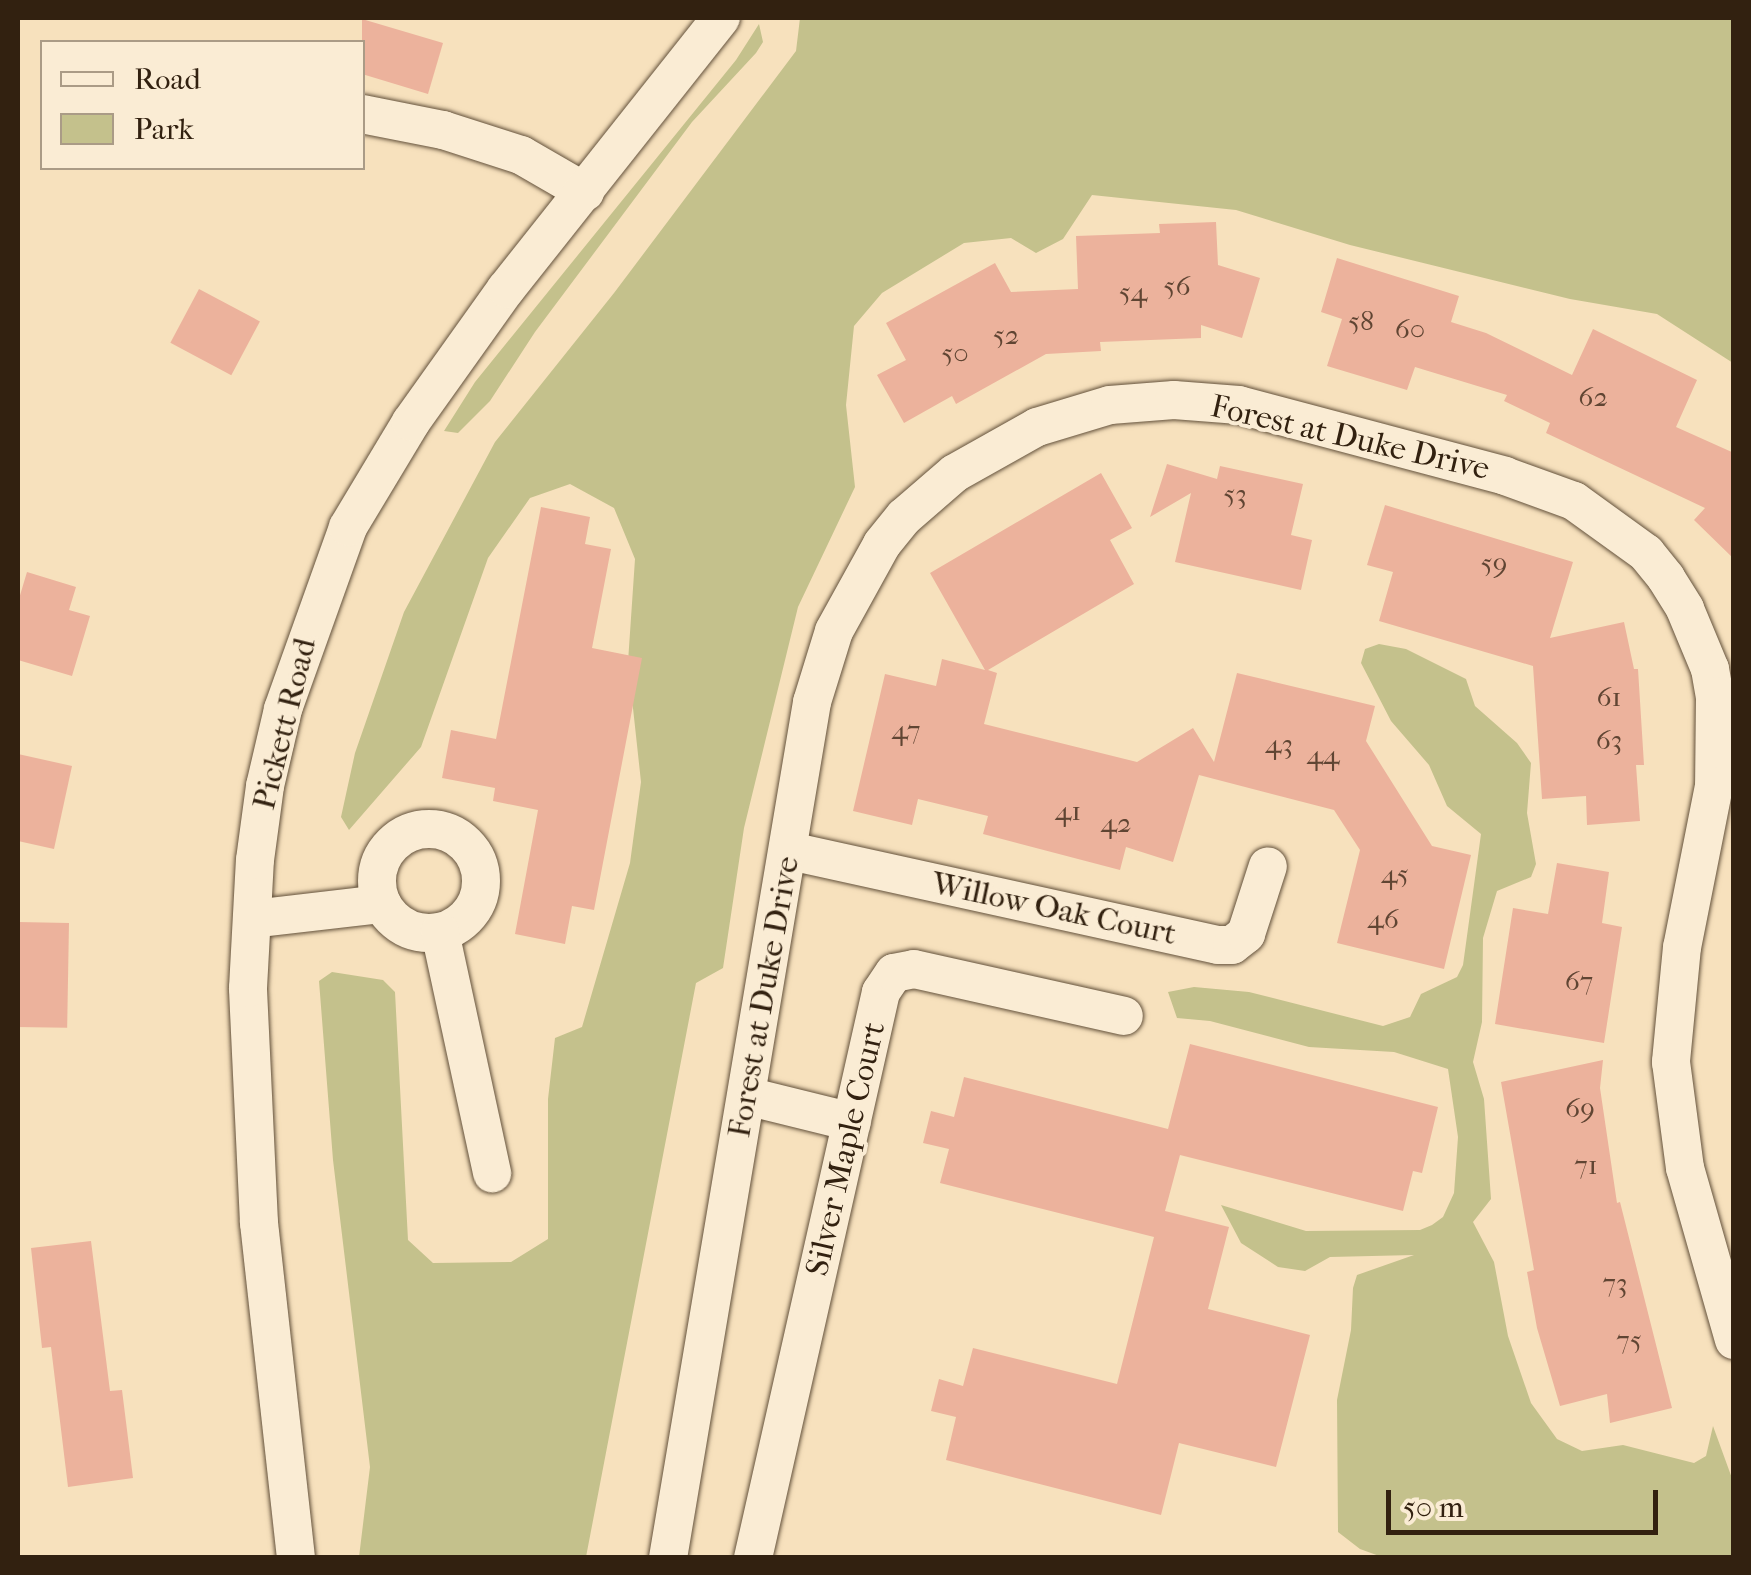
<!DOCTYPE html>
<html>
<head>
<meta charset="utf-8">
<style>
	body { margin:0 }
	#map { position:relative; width:1751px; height:1575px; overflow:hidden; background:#f7e1bd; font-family:"IM FELL French Canon",serif }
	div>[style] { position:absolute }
	.green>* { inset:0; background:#c4c18c }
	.building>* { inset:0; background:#ecb29c; transform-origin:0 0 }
	.roads { filter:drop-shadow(0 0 2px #63513b) drop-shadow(0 0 2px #63513b) }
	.minor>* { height:38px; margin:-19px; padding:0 19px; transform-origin:19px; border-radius:19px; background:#faecd4 }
	.minor>.ring { margin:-19px; padding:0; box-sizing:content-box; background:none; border:38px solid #faecd4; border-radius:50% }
	span { translate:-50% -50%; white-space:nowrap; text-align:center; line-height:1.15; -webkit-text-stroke:8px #faecd4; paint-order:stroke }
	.number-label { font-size:28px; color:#604533 }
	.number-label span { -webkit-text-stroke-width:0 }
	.street-label { font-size:32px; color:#322110 }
	.frame { position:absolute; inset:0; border:20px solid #322110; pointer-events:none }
	.legend { position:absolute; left:40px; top:40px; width:325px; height:130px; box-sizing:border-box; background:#faecd4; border:2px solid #aa9b86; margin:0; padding:12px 18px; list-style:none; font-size:30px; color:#322110 }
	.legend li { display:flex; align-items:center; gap:20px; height:50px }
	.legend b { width:50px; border:2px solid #aa9b86 }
	.scale { position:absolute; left:1386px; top:1490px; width:272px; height:45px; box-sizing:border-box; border:5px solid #322110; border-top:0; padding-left:12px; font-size:30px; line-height:35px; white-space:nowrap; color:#322110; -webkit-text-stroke:8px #faecd4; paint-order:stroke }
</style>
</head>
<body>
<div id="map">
	<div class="green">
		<div style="clip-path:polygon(800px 18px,1733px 18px,1733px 363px,1657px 314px,1570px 299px,1350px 245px,1236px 210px,1092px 195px,1063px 239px,1036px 253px,1011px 238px,964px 243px,882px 293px,854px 326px,846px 405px,855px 487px,798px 607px,744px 828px,723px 968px,696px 983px,586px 1557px,359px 1557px,370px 1467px,333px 1160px,319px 981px,332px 972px,383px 980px,395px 992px,408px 1240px,433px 1263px,511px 1262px,548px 1239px,548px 1099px,555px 1038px,582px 1027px,630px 863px,641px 782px,628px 662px,635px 559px,614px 508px,570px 484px,530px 498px,488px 558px,421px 747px,349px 830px,341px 817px,355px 753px,404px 612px,495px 442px,614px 293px,796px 51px)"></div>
		<div style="clip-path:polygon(759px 24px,763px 42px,756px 53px,692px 122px,535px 332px,490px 401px,458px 433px,444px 431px,475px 382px,736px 60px)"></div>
		<div style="clip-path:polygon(1379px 644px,1406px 649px,1466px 679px,1475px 706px,1517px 743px,1531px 763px,1527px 813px,1536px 864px,1531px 877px,1497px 891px,1483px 938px,1482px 1022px,1473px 1062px,1484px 1099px,1491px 1199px,1473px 1222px,1494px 1262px,1508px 1336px,1531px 1403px,1557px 1439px,1582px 1451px,1623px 1445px,1694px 1463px,1706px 1456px,1713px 1426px,1733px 1481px,1733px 1557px,1382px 1557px,1360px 1549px,1338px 1532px,1337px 1400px,1351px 1330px,1353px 1288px,1357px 1275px,1414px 1255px,1330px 1257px,1305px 1271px,1278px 1267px,1241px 1243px,1221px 1205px,1306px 1231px,1420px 1230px,1432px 1225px,1443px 1217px,1454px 1193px,1458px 1137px,1448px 1069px,1394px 1052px,1309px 1047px,1210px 1021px,1177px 1018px,1168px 992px,1194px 987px,1249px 992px,1383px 1026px,1410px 1017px,1421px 994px,1457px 977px,1463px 965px,1481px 834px,1447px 806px,1429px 765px,1391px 721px,1361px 663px,1365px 649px)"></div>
	</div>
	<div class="building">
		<div style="clip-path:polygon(362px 19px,443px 43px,428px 94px,362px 74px)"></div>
		<div style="clip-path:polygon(1216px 222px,1218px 265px,1260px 278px,1242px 338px,1201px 325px,1201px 338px,1100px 342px,1101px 351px,1046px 354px,956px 404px,952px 396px,904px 423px,877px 375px,906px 360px,886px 323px,995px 263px,1011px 292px,1078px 289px,1076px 236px,1160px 233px,1159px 224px)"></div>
		<div style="clip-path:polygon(1337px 258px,1459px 296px,1451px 322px,1486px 333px,1572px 375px,1593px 329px,1697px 380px,1676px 427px,1734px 453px,1734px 559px,1694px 520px,1705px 508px,1546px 433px,1550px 423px,1504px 401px,1507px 395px,1415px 367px,1407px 390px,1327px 366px,1342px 319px,1321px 312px)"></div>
		<div style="left:199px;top:289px;width:69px;height:61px;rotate:28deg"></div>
		<div style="clip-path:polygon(1167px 464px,1217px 479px,1220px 466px,1303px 484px,1291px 535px,1312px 540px,1301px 590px,1175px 562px,1191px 493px,1150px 517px)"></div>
		<div style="clip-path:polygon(1101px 473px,1132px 528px,1110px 540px,1134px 584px,988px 670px,997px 673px,984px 724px,1137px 762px,1193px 728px,1214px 762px,1237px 673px,1375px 706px,1366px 741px,1432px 846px,1471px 855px,1444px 969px,1337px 943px,1360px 850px,1334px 810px,1199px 775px,1173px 862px,1126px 847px,1120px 870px,983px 834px,988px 816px,918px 799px,912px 825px,853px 811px,885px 674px,936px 686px,942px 659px,985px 670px,930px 573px)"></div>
		<div style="clip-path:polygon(1385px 505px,1573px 562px,1550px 638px,1624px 622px,1634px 669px,1638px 669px,1644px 765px,1636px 765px,1640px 821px,1587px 825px,1586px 796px,1542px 799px,1533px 666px,1379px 621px,1393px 572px,1367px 565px)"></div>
		<div style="clip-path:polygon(541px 507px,590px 517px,585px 544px,611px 549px,592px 648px,642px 658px,594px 910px,572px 906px,565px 944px,515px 934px,538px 810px,493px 801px,495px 788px,442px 778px,451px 730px,496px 739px)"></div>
		<div style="clip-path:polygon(27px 572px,76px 587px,69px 610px,90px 616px,72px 676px,18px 660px,18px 602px)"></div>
		<div style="clip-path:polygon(18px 754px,72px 766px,54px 849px,18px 841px)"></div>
		<div style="clip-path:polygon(1557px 863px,1609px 872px,1602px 923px,1622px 927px,1604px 1043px,1495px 1024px,1513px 908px,1548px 914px)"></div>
		<div style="left:18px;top:922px;width:51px;height:105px;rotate:1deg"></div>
		<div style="clip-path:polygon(1190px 1044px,1438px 1107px,1422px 1173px,1413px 1171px,1403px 1211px,1180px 1155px,1165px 1211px,1229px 1227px,1208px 1309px,1310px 1335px,1276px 1467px,1179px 1443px,1161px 1515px,946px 1460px,956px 1417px,931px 1411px,939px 1379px,963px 1386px,973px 1348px,1117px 1384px,1154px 1237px,940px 1183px,949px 1149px,923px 1143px,931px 1111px,954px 1117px,964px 1077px,1168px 1129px)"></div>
		<div style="clip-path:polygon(1603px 1060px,1600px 1088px,1617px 1203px,1620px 1202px,1672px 1408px,1610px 1423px,1607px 1394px,1560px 1406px,1537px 1328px,1527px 1272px,1534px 1270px,1501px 1082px)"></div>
		<div style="clip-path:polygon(91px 1241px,110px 1391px,122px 1390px,133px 1478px,68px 1487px,51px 1347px,42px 1348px,31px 1248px)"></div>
	</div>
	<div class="roads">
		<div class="minor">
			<div style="left:362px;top:114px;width:83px;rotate:11.2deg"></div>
			<div style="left:443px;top:130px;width:82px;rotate:17.8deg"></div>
			<div style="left:521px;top:155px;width:74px;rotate:30deg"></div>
			<div class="ring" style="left:377px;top:829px;width:66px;height:66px"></div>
			<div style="left:790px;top:851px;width:438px;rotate:12.4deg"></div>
			<div style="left:1218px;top:945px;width:14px"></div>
			<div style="left:1232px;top:945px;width:18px;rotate:-38deg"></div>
			<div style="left:1246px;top:934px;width:71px;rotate:-72.1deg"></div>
			<div style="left:252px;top:919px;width:131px;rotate:-6.6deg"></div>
			<div style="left:440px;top:932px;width:247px;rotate:77.8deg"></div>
			<div style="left:747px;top:1096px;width:108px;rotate:13.9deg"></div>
			<div style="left:296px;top:1558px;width:337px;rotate:-96.3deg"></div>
			<div style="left:259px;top:1223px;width:235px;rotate:-92.7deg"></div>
			<div style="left:248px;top:988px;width:128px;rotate:-86.9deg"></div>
			<div style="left:255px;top:860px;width:75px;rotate:-82.3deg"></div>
			<div style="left:265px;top:786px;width:79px;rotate:-76.8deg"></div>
			<div style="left:283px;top:709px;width:193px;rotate:-70.3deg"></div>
			<div style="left:348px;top:527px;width:122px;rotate:-59deg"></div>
			<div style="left:411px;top:422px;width:163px;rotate:-54.5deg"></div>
			<div style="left:506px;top:289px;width:346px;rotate:-51.6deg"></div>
			<div style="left:668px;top:1558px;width:868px;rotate:-80.45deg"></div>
			<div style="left:812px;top:702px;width:74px;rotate:-72.8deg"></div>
			<div style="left:834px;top:631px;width:99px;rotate:-61.1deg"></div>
			<div style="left:882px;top:544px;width:35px;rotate:-51deg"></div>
			<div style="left:904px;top:517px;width:67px;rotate:-40.8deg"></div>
			<div style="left:955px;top:473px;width:94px;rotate:-29.3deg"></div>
			<div style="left:1037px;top:427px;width:76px;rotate:-16.8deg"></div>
			<div style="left:1110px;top:405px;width:64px;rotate:-4.5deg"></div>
			<div style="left:1174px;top:400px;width:65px;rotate:4.4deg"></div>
			<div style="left:1239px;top:405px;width:275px;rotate:14.9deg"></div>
			<div style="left:1505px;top:476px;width:73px;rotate:19.9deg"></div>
			<div style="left:1574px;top:501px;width:89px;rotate:35.8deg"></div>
			<div style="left:1646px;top:553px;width:32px;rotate:51deg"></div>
			<div style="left:1666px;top:578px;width:36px;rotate:58deg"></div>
			<div style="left:1685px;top:609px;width:65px;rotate:67.4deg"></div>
			<div style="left:1710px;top:669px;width:27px;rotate:80deg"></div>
			<div style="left:1715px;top:696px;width:90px;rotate:90.6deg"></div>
			<div style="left:1714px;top:786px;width:164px;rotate:101.2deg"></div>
			<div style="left:1682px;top:947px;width:116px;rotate:95.5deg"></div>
			<div style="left:1671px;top:1062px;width:107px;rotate:82.5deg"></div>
			<div style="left:1685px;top:1168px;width:179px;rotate:74.1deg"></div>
			<div style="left:753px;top:1558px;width:580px;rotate:-77.26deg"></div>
			<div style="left:881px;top:992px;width:23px;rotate:-56deg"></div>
			<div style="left:894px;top:973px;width:20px;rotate:-11deg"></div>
			<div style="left:914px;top:969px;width:215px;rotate:12.6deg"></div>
		</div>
	</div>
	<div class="number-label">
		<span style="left:1177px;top:286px">56</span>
		<span style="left:1133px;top:292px">54</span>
		<span style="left:1361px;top:321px">58</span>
		<span style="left:1410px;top:329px">60</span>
		<span style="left:1006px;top:335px">52</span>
		<span style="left:955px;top:353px">50</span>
		<span style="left:1593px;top:397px">62</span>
		<span style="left:1235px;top:494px">53</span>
		<span style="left:1494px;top:563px">59</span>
		<span style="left:1609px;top:697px">61</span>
		<span style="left:906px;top:730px">47</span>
		<span style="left:1609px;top:740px">63</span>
		<span style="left:1279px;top:744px">43</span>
		<span style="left:1323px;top:755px">44</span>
		<span style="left:1068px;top:811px">41</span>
		<span style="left:1116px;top:823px">42</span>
		<span style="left:1395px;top:874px">45</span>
		<span style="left:1383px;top:919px">46</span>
		<span style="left:1579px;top:981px">67</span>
		<span style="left:1580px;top:1108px">69</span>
		<span style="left:1586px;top:1165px">71</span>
		<span style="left:1615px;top:1283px">73</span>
		<span style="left:1629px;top:1340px">75</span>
	</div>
	<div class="street-label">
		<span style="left:1350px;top:438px;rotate:13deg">Forest at Duke Drive</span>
		<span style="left:285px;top:724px;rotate:-76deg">Pickett Road</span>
		<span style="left:1054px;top:909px;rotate:12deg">Willow Oak Court</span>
		<span style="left:764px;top:997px;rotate:-80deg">Forest at Duke Drive</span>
		<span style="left:846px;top:1149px;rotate:-77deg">Silver Maple Court</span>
	</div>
	<div class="frame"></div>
	<ul class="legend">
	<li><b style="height:12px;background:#faecd4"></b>Road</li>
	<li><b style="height:28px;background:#c4c18c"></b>Park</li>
	</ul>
	<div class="scale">50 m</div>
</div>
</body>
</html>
